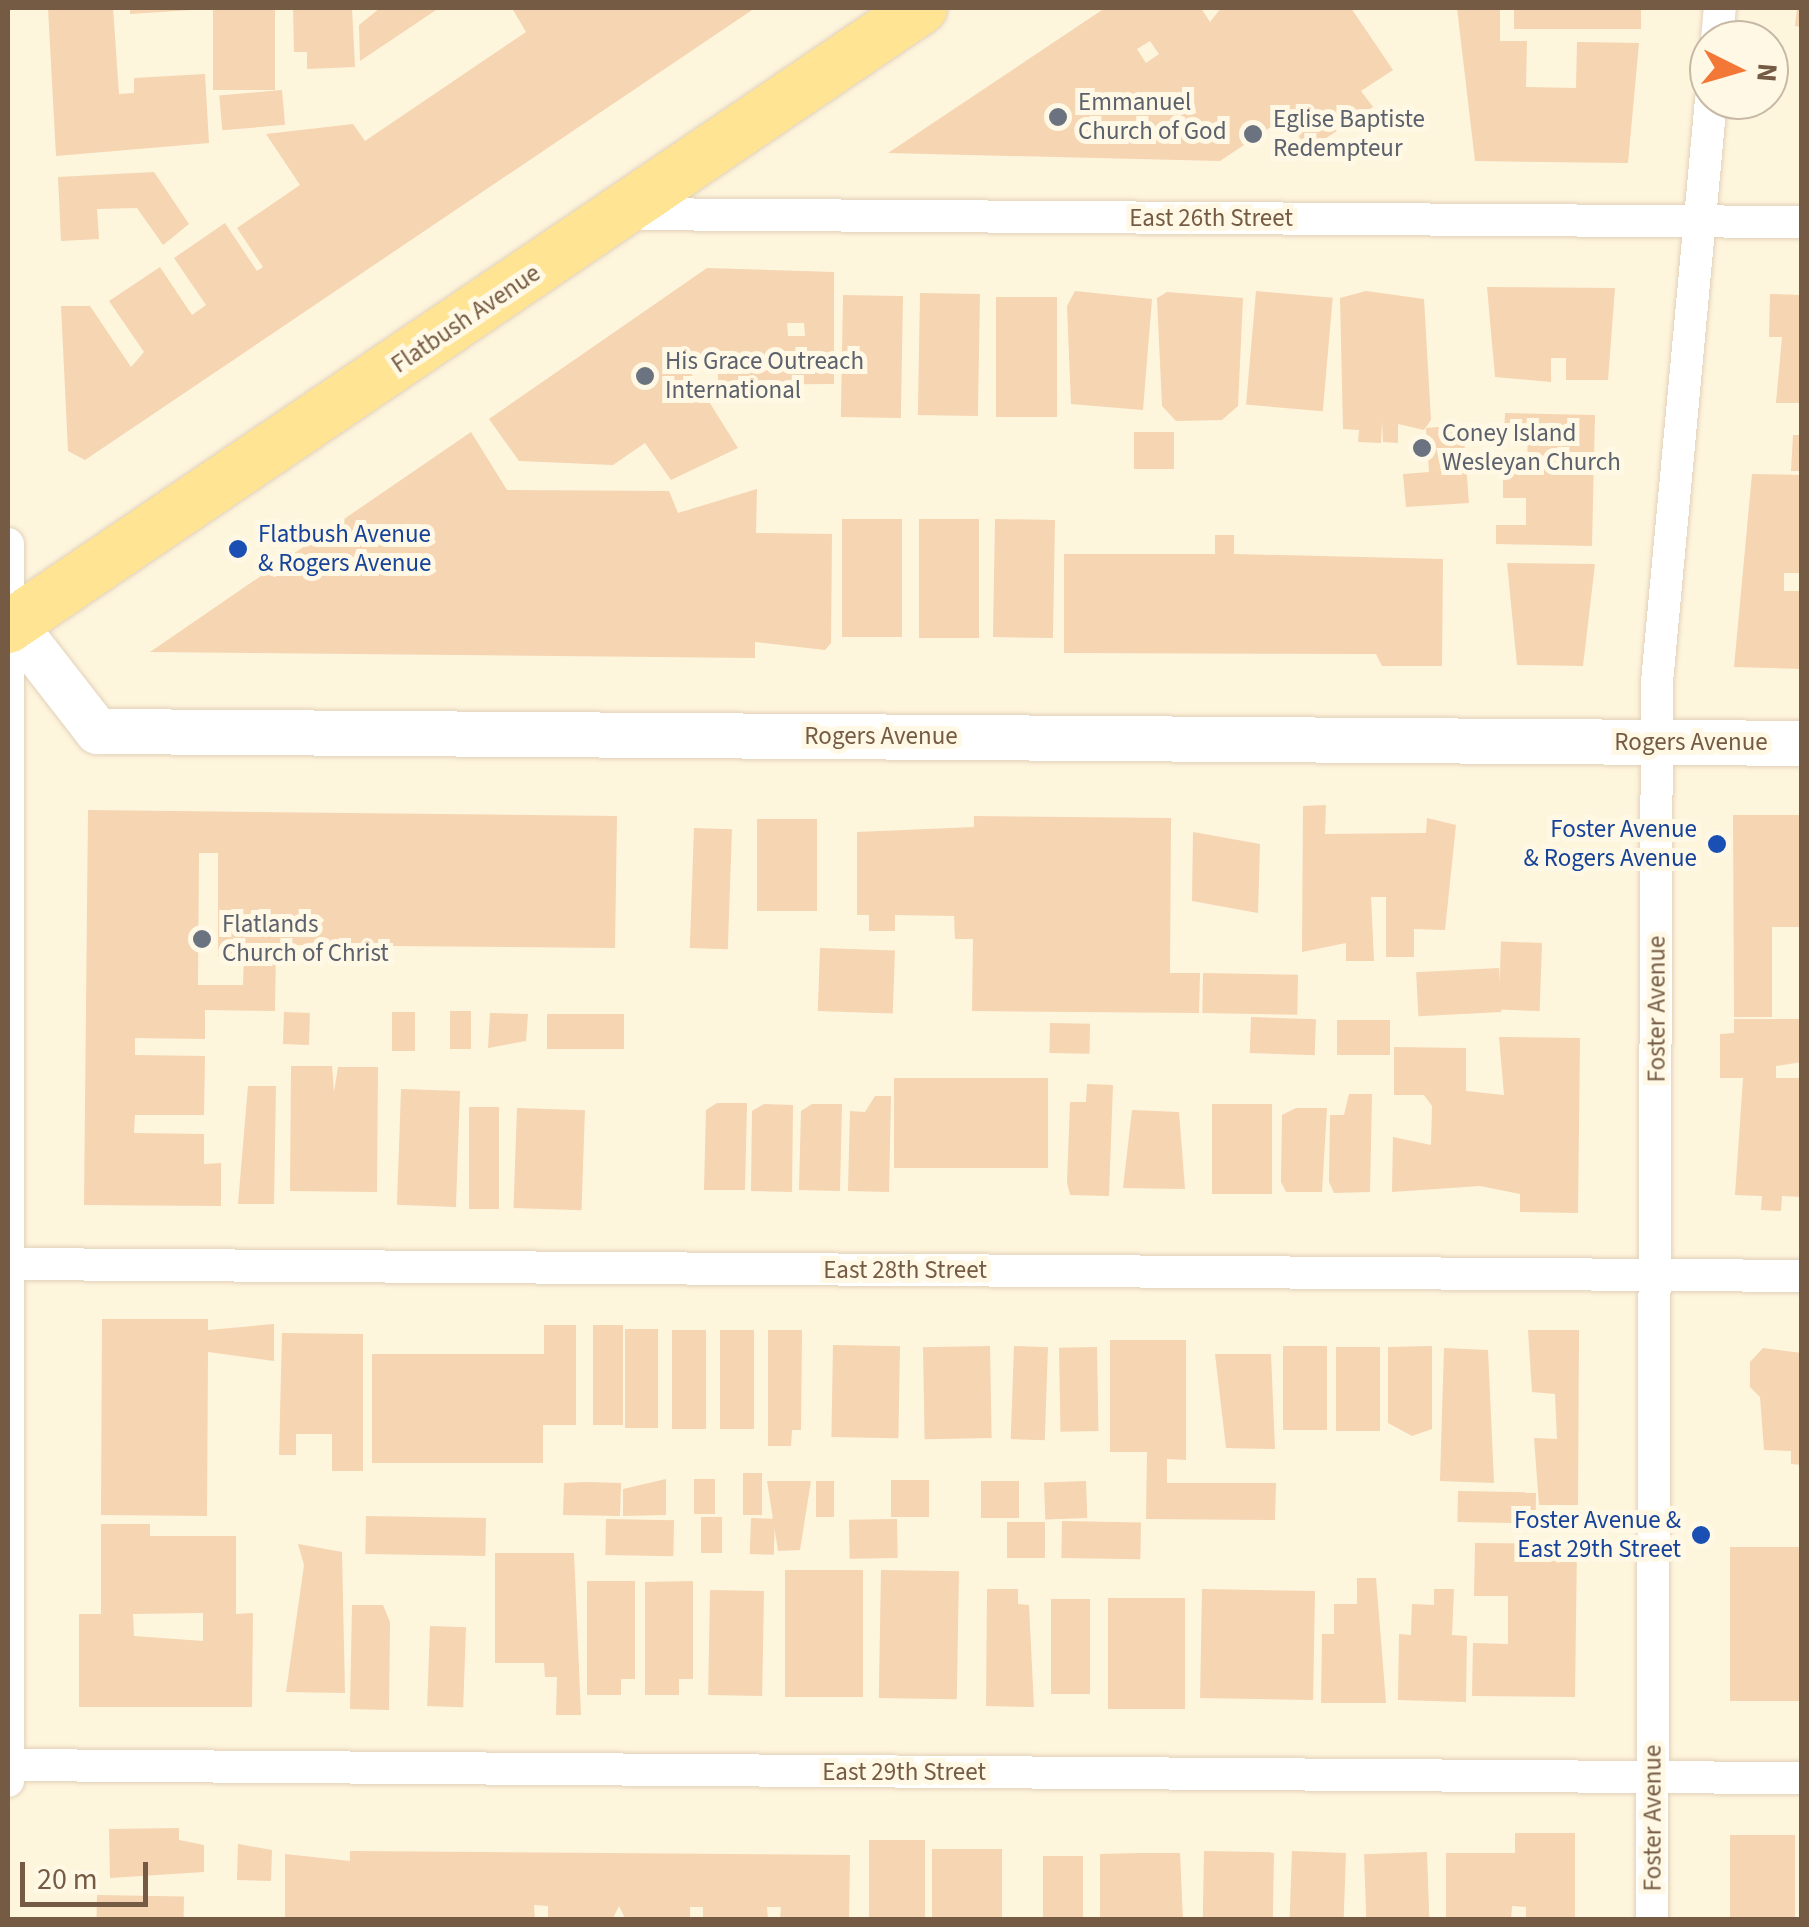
<!DOCTYPE html>
<html>
<head>
<meta charset="utf-8">
<style>
	body { margin:0 }
	#map { position:relative; width:1809px; height:1927px; overflow:hidden; background:#fef5dd; font-family:"Source Sans 3",sans-serif }
	div>[style] { position:absolute }
	.building>* { inset:0; background:#f5d5b2; transform-origin:0 0 }
	.roads { filter:drop-shadow(0 0 2px #e2d1b9) drop-shadow(0 0 2px #e2d1b9) }
	.minor>* { height:32px; margin:-16px; padding:0 16px; transform-origin:16px; border-radius:16px; background:#fff }
	.secondary>* { height:45px; margin:-22.5px; padding:0 22.5px; transform-origin:22.5px; border-radius:22.5px; background:#fff }
	.primary>* { height:52px; margin:-26px; padding:0 26px; transform-origin:26px; border-radius:26px; background:#ffe493 }
	.dots>* { width:28px; height:28px; translate:-50% -50%; box-sizing:border-box; border:5px solid #fff8e5; border-radius:50% }
	span { translate:-50% -50%; white-space:nowrap; text-align:center; line-height:1.15; -webkit-text-stroke:10px #fff8e5; paint-order:stroke }
	.worship-label { font-size:25px; color:#5b616d }
	.left { translate:0 -50%; text-align:left }
	.street-label { font-size:25px; color:#755b44 }
	.transit-label { font-size:25px; color:#164399 }
	.right { translate:-100% -50%; text-align:right }
	.frame { position:absolute; inset:0; border:10px solid #755b44; pointer-events:none }
	.north { position:absolute; left:1689px; top:20px; width:100px; height:100px; box-sizing:border-box; background:#fff8e5; border:2px solid #c8b9a5; border-radius:50%; rotate:95deg; font-size:28px; font-weight:700; line-height:40px; text-align:center; color:#755b44 }
	.north::after { content:''; display:block; margin:auto; width:35px; height:45px; background:#f37837; clip-path:polygon(50% 0,100% 100%,50% 72%,0 100%) }
	.scale { position:absolute; left:20px; top:1862px; width:128px; height:45px; box-sizing:border-box; border:5px solid #755b44; border-top:0; padding-left:12px; font-size:30px; line-height:35px; white-space:nowrap; color:#755b44; -webkit-text-stroke:8px #fff8e5; paint-order:stroke }
</style>
</head>
<body>
<div id="map">
	<div class="building">
		<div style="clip-path:polygon(48px 8px,113px 8px,119px 94px,134px 93px,134px 78px,205px 74px,209px 143px,56px 156px)"></div>
		<div style="clip-path:polygon(130px 8px,192px 8px,192px 10px,130px 14px)"></div>
		<div style="left:213px;top:8px;width:62px;height:82px"></div>
		<div style="clip-path:polygon(293px 8px,352px 8px,355px 67px,307px 69px,307px 52px,294px 52px)"></div>
		<div style="clip-path:polygon(380px 8px,439px 8px,360px 61px,359px 25px)"></div>
		<div style="clip-path:polygon(512px 8px,755px 8px,85px 460px,68px 451px,61px 306px,90px 306px,131px 367px,144px 352px,109px 301px,160px 267px,192px 315px,206px 305px,174px 258px,225px 223px,257px 271px,263px 267px,237px 228px,300px 185px,266px 134px,353px 124px,365px 141px,526px 32px)"></div>
		<div style="clip-path:polygon(evenodd,1105px 8px,1201px 8px,1210px 22px,1221px 8px,1351px 8px,1393px 70px,1361px 91px,1373px 107px,1308px 150px,1286px 117px,1220px 161px,888px 153px,1105px 8px,1150px 41px,1159px 54px,1146px 63px,1137px 49px,1150px 41px)"></div>
		<div style="clip-path:polygon(1457px 8px,1500px 8px,1500px 41px,1527px 41px,1526px 87px,1576px 88px,1577px 42px,1639px 43px,1628px 163px,1475px 161px)"></div>
		<div style="left:1514px;top:8px;width:127px;height:21px"></div>
		<div style="clip-path:polygon(1797px 8px,1802px 8px,1802px 27px,1795px 26px)"></div>
		<div style="left:282px;top:90px;width:35px;height:63px;rotate:85deg"></div>
		<div style="clip-path:polygon(154px 172px,189px 224px,163px 245px,137px 208px,97px 209px,99px 239px,61px 241px,58px 177px)"></div>
		<div style="clip-path:polygon(evenodd,707px 268px,834px 272px,834px 384px,718px 385px,718px 361px,709px 360px,691px 373px,738px 448px,671px 480px,645px 443px,613px 465px,519px 461px,489px 419px,707px 268px,787px 323px,804px 323px,805px 336px,788px 336px,787px 323px)"></div>
		<div style="clip-path:polygon(1487px 287px,1615px 288px,1608px 380px,1566px 380px,1566px 358px,1551px 358px,1551px 382px,1495px 377px)"></div>
		<div style="clip-path:polygon(1075px 291px,1152px 299px,1143px 410px,1071px 404px,1067px 306px)"></div>
		<div style="left:1256px;top:291px;width:77px;height:114px;rotate:5deg"></div>
		<div style="clip-path:polygon(1366px 291px,1424px 299px,1431px 420px,1424px 430px,1398px 424px,1398px 443px,1383px 442px,1382px 420px,1381px 443px,1358px 442px,1359px 430px,1343px 429px,1340px 298px)"></div>
		<div style="clip-path:polygon(1167px 292px,1243px 298px,1238px 406px,1222px 420px,1176px 421px,1162px 406px,1157px 298px)"></div>
		<div style="left:920px;top:293px;width:60px;height:122px;rotate:1deg"></div>
		<div style="clip-path:polygon(1770px 294px,1802px 295px,1802px 403px,1776px 403px,1782px 337px,1769px 337px)"></div>
		<div style="left:843px;top:295px;width:60px;height:122px;rotate:1deg"></div>
		<div style="left:996px;top:297px;width:61px;height:120px"></div>
		<div style="clip-path:polygon(1505px 413px,1595px 415px,1592px 546px,1496px 544px,1496px 525px,1526px 525px,1526px 498px,1503px 498px,1503px 462px,1527px 463px,1528px 434px,1504px 433px)"></div>
		<div style="clip-path:polygon(1463px 425px,1469px 503px,1406px 507px,1403px 474px,1429px 472px,1426px 428px)"></div>
		<div style="clip-path:polygon(471px 432px,507px 490px,669px 491px,678px 513px,757px 489px,756px 533px,832px 534px,831px 643px,825px 650px,755px 642px,755px 658px,150px 652px)"></div>
		<div style="left:1134px;top:432px;width:40px;height:37px"></div>
		<div style="clip-path:polygon(1793px 435px,1802px 435px,1802px 471px,1791px 471px)"></div>
		<div style="clip-path:polygon(1752px 474px,1802px 475px,1802px 573px,1784px 573px,1784px 591px,1802px 591px,1802px 669px,1734px 667px)"></div>
		<div style="left:842px;top:519px;width:60px;height:118px"></div>
		<div style="left:919px;top:519px;width:60px;height:119px"></div>
		<div style="left:995px;top:519px;width:60px;height:118px;rotate:1deg"></div>
		<div style="clip-path:polygon(1215px 535px,1234px 535px,1234px 554px,1443px 559px,1442px 666px,1382px 666px,1376px 654px,1064px 653px,1064px 554px,1215px 554px)"></div>
		<div style="clip-path:polygon(1507px 563px,1595px 564px,1583px 666px,1517px 665px)"></div>
		<div style="clip-path:polygon(1326px 805px,1325px 834px,1426px 833px,1427px 818px,1456px 825px,1445px 930px,1414px 929px,1414px 957px,1386px 957px,1386px 897px,1371px 897px,1374px 961px,1346px 961px,1346px 943px,1302px 952px,1303px 806px)"></div>
		<div style="clip-path:polygon(evenodd,88px 810px,617px 816px,615px 948px,276px 945px,275px 1011px,205px 1010px,205px 1039px,135px 1038px,135px 1055px,205px 1056px,204px 1115px,135px 1115px,134px 1133px,204px 1134px,204px 1164px,221px 1163px,221px 1206px,84px 1205px,88px 810px,199px 853px,218px 853px,218px 957px,244px 957px,243px 985px,198px 985px,199px 853px)"></div>
		<div style="clip-path:polygon(1733px 815px,1802px 815px,1802px 927px,1772px 927px,1772px 1017px,1734px 1017px)"></div>
		<div style="clip-path:polygon(974px 816px,1171px 818px,1170px 973px,1200px 973px,1199px 1013px,972px 1011px,973px 939px,955px 939px,954px 916px,895px 915px,895px 931px,869px 931px,869px 915px,857px 915px,857px 832px,974px 827px)"></div>
		<div style="left:757px;top:819px;width:60px;height:92px"></div>
		<div style="left:694px;top:828px;width:38px;height:120px;rotate:2deg"></div>
		<div style="clip-path:polygon(1193px 832px,1260px 844px,1258px 913px,1192px 901px)"></div>
		<div style="left:1542px;top:943px;width:68px;height:41px;rotate:92deg"></div>
		<div style="left:820px;top:948px;width:75px;height:63px;rotate:2deg"></div>
		<div style="left:1499px;top:968px;width:44px;height:83px;rotate:87deg"></div>
		<div style="left:1203px;top:973px;width:95px;height:40px;rotate:1deg"></div>
		<div style="left:450px;top:1011px;width:21px;height:38px"></div>
		<div style="left:284px;top:1012px;width:26px;height:32px;rotate:2deg"></div>
		<div style="left:392px;top:1012px;width:23px;height:39px"></div>
		<div style="clip-path:polygon(490px 1013px,528px 1014px,526px 1041px,488px 1048px)"></div>
		<div style="left:547px;top:1014px;width:77px;height:35px"></div>
		<div style="left:1251px;top:1017px;width:65px;height:36px;rotate:2deg"></div>
		<div style="clip-path:polygon(1734px 1019px,1802px 1019px,1802px 1062px,1776px 1066px,1776px 1078px,1802px 1078px,1802px 1197px,1782px 1196px,1781px 1211px,1761px 1210px,1762px 1196px,1735px 1195px,1743px 1078px,1720px 1078px,1720px 1034px,1734px 1033px)"></div>
		<div style="left:1337px;top:1020px;width:53px;height:35px"></div>
		<div style="left:1050px;top:1023px;width:40px;height:30px;rotate:1deg"></div>
		<div style="clip-path:polygon(1499px 1037px,1580px 1038px,1578px 1213px,1520px 1212px,1520px 1194px,1480px 1186px,1392px 1192px,1393px 1137px,1431px 1145px,1432px 1106px,1424px 1095px,1394px 1095px,1394px 1047px,1466px 1048px,1466px 1091px,1504px 1095px)"></div>
		<div style="clip-path:polygon(291px 1066px,332px 1066px,334px 1092px,338px 1067px,378px 1067px,377px 1192px,290px 1191px)"></div>
		<div style="left:894px;top:1078px;width:154px;height:90px"></div>
		<div style="clip-path:polygon(1087px 1084px,1113px 1085px,1109px 1196px,1070px 1195px,1067px 1183px,1070px 1102px,1086px 1102px)"></div>
		<div style="clip-path:polygon(248px 1086px,276px 1086px,274px 1204px,238px 1204px)"></div>
		<div style="left:460px;top:1091px;width:116px;height:59px;rotate:92deg"></div>
		<div style="clip-path:polygon(1349px 1094px,1372px 1094px,1370px 1192px,1334px 1193px,1329px 1182px,1330px 1115px,1344px 1115px)"></div>
		<div style="clip-path:polygon(875px 1096px,891px 1096px,889px 1192px,848px 1191px,850px 1111px,865px 1112px)"></div>
		<div style="clip-path:polygon(717px 1103px,747px 1103px,745px 1190px,704px 1190px,706px 1110px)"></div>
		<div style="clip-path:polygon(764px 1104px,793px 1105px,792px 1192px,751px 1191px,752px 1111px)"></div>
		<div style="clip-path:polygon(812px 1104px,842px 1104px,840px 1191px,799px 1190px,801px 1111px)"></div>
		<div style="left:1212px;top:1104px;width:60px;height:90px"></div>
		<div style="left:469px;top:1107px;width:30px;height:102px"></div>
		<div style="left:517px;top:1108px;width:68px;height:100px;rotate:2deg"></div>
		<div style="clip-path:polygon(1296px 1108px,1327px 1108px,1322px 1192px,1286px 1192px,1281px 1182px,1282px 1115px)"></div>
		<div style="clip-path:polygon(1132px 1110px,1179px 1112px,1185px 1189px,1123px 1188px)"></div>
		<div style="clip-path:polygon(102px 1319px,208px 1319px,208px 1330px,274px 1324px,274px 1361px,208px 1352px,207px 1516px,101px 1515px)"></div>
		<div style="clip-path:polygon(544px 1325px,576px 1325px,576px 1425px,543px 1425px,543px 1463px,372px 1463px,372px 1354px,544px 1354px)"></div>
		<div style="left:593px;top:1325px;width:30px;height:100px"></div>
		<div style="left:625px;top:1329px;width:33px;height:99px"></div>
		<div style="left:672px;top:1330px;width:34px;height:99px"></div>
		<div style="left:720px;top:1330px;width:34px;height:99px"></div>
		<div style="clip-path:polygon(768px 1330px,802px 1330px,801px 1430px,792px 1430px,791px 1446px,768px 1446px)"></div>
		<div style="clip-path:polygon(1528px 1330px,1579px 1330px,1578px 1505px,1539px 1505px,1534px 1438px,1557px 1439px,1555px 1394px,1532px 1392px)"></div>
		<div style="clip-path:polygon(282px 1333px,363px 1334px,363px 1471px,332px 1471px,332px 1434px,296px 1434px,296px 1455px,279px 1455px)"></div>
		<div style="clip-path:polygon(1110px 1340px,1186px 1340px,1186px 1460px,1167px 1459px,1167px 1483px,1276px 1483px,1275px 1520px,1146px 1519px,1147px 1452px,1110px 1452px)"></div>
		<div style="left:833px;top:1345px;width:67px;height:92px;rotate:1deg"></div>
		<div style="left:990px;top:1346px;width:92px;height:67px;rotate:89deg"></div>
		<div style="left:1014px;top:1346px;width:34px;height:93px;rotate:2deg"></div>
		<div style="left:1283px;top:1346px;width:44px;height:84px"></div>
		<div style="clip-path:polygon(1432px 1346px,1432px 1429px,1412px 1436px,1388px 1423px,1388px 1347px)"></div>
		<div style="left:1097px;top:1347px;width:84px;height:38px;rotate:89deg"></div>
		<div style="left:1336px;top:1347px;width:44px;height:84px"></div>
		<div style="clip-path:polygon(1444px 1348px,1488px 1350px,1494px 1483px,1440px 1481px)"></div>
		<div style="clip-path:polygon(1763px 1348px,1802px 1353px,1802px 1465px,1791px 1464px,1791px 1451px,1764px 1450px,1760px 1397px,1750px 1387px,1750px 1362px)"></div>
		<div style="clip-path:polygon(1215px 1354px,1271px 1354px,1275px 1449px,1226px 1448px)"></div>
		<div style="left:743px;top:1473px;width:19px;height:42px"></div>
		<div style="clip-path:polygon(666px 1479px,666px 1515px,623px 1516px,623px 1489px)"></div>
		<div style="left:694px;top:1479px;width:21px;height:35px"></div>
		<div style="left:891px;top:1480px;width:38px;height:37px"></div>
		<div style="clip-path:polygon(767px 1481px,811px 1481px,800px 1550px,778px 1551px)"></div>
		<div style="left:816px;top:1481px;width:18px;height:36px"></div>
		<div style="left:981px;top:1481px;width:38px;height:37px"></div>
		<div style="left:1086px;top:1481px;width:37px;height:42px;rotate:88deg"></div>
		<div style="clip-path:polygon(586px 1482px,621px 1483px,620px 1516px,563px 1515px,564px 1483px)"></div>
		<div style="left:1458px;top:1491px;width:78px;height:31px;rotate:1deg"></div>
		<div style="left:366px;top:1516px;width:120px;height:38px;rotate:1deg"></div>
		<div style="left:701px;top:1517px;width:21px;height:36px"></div>
		<div style="left:751px;top:1518px;width:24px;height:36px;rotate:2deg"></div>
		<div style="left:606px;top:1519px;width:68px;height:36px;rotate:1deg"></div>
		<div style="left:897px;top:1519px;width:39px;height:48px;rotate:89deg"></div>
		<div style="left:1062px;top:1521px;width:79px;height:37px;rotate:1deg"></div>
		<div style="left:1007px;top:1522px;width:38px;height:36px"></div>
		<div style="clip-path:polygon(evenodd,101px 1524px,150px 1524px,150px 1536px,236px 1536px,236px 1614px,253px 1613px,252px 1707px,79px 1707px,79px 1614px,101px 1614px,101px 1524px,203px 1613px,203px 1641px,134px 1636px,133px 1614px,203px 1613px)"></div>
		<div style="clip-path:polygon(1475px 1543px,1577px 1544px,1575px 1697px,1472px 1696px,1473px 1643px,1508px 1644px,1508px 1596px,1474px 1596px)"></div>
		<div style="clip-path:polygon(298px 1544px,342px 1552px,345px 1693px,286px 1692px,304px 1565px)"></div>
		<div style="left:1730px;top:1547px;width:72px;height:154px"></div>
		<div style="clip-path:polygon(495px 1553px,574px 1553px,581px 1715px,556px 1715px,557px 1677px,545px 1677px,544px 1663px,495px 1663px)"></div>
		<div style="left:785px;top:1570px;width:78px;height:127px"></div>
		<div style="left:881px;top:1570px;width:78px;height:128px;rotate:1deg"></div>
		<div style="clip-path:polygon(1357px 1578px,1376px 1578px,1386px 1703px,1321px 1703px,1322px 1634px,1334px 1634px,1334px 1604px,1357px 1604px)"></div>
		<div style="clip-path:polygon(587px 1581px,635px 1581px,635px 1679px,621px 1679px,621px 1695px,587px 1695px)"></div>
		<div style="clip-path:polygon(693px 1581px,693px 1679px,679px 1679px,679px 1695px,645px 1695px,645px 1582px)"></div>
		<div style="clip-path:polygon(987px 1589px,1018px 1589px,1018px 1604px,1029px 1605px,1034px 1707px,986px 1706px)"></div>
		<div style="left:1202px;top:1589px;width:113px;height:109px;rotate:1deg"></div>
		<div style="clip-path:polygon(1434px 1589px,1454px 1589px,1452px 1635px,1467px 1636px,1466px 1702px,1398px 1700px,1399px 1634px,1411px 1635px,1412px 1604px,1434px 1605px)"></div>
		<div style="left:710px;top:1590px;width:54px;height:105px;rotate:1deg"></div>
		<div style="left:1108px;top:1598px;width:77px;height:111px"></div>
		<div style="left:1051px;top:1599px;width:39px;height:95px"></div>
		<div style="clip-path:polygon(352px 1605px,383px 1605px,390px 1622px,389px 1710px,350px 1709px)"></div>
		<div style="left:430px;top:1626px;width:36px;height:80px;rotate:2deg"></div>
		<div style="clip-path:polygon(179px 1828px,179px 1840px,204px 1845px,204px 1872px,110px 1878px,109px 1829px)"></div>
		<div style="clip-path:polygon(1515px 1833px,1575px 1833px,1575px 1920px,1526px 1920px,1526px 1907px,1512px 1906px,1511px 1920px,1446px 1920px,1446px 1853px,1515px 1853px)"></div>
		<div style="left:1730px;top:1835px;width:65px;height:85px"></div>
		<div style="left:869px;top:1840px;width:56px;height:80px"></div>
		<div style="clip-path:polygon(238px 1844px,272px 1850px,271px 1881px,237px 1880px)"></div>
		<div style="left:932px;top:1849px;width:70px;height:71px"></div>
		<div style="clip-path:polygon(350px 1851px,850px 1855px,849px 1920px,780px 1920px,781px 1907px,767px 1907px,768px 1920px,703px 1920px,703px 1907px,690px 1907px,690px 1920px,626px 1920px,619px 1906px,612px 1920px,548px 1920px,548px 1906px,534px 1905px,535px 1920px,285px 1919px,285px 1854px,350px 1861px)"></div>
		<div style="left:1204px;top:1851px;width:70px;height:69px;rotate:1deg"></div>
		<div style="left:1292px;top:1851px;width:54px;height:69px;rotate:2deg"></div>
		<div style="left:1427px;top:1852px;width:68px;height:63px;rotate:88deg"></div>
		<div style="clip-path:polygon(1139px 1853px,1180px 1853px,1183px 1920px,1100px 1920px,1100px 1854px)"></div>
		<div style="left:1043px;top:1856px;width:40px;height:64px"></div>
		<div style="left:97px;top:1895px;width:87px;height:25px;rotate:1deg"></div>
	</div>
	<div class="roads">
		<div class="minor">
			<div style="left:1717px;top:40px;width:32px;rotate:-85deg"></div>
			<div style="left:620px;top:214px;width:1182px;rotate:0.39deg"></div>
			<div style="left:8px;top:544px;width:1237px;rotate:90deg"></div>
			<div style="left:8px;top:1264px;width:1794px;rotate:0.38deg"></div>
			<div style="left:8px;top:1765px;width:1794px;rotate:0.42deg"></div>
			<div style="left:1652px;top:1920px;width:1238px;rotate:-89.77deg"></div>
			<div style="left:1657px;top:682px;width:584px;rotate:-84.7deg"></div>
		</div>
		<div class="secondary">
			<div style="left:13px;top:623px;width:137px;rotate:52.1deg"></div>
			<div style="left:97px;top:731px;width:1705px;rotate:0.4deg"></div>
		</div>
		<div class="primary">
			<div style="left:8px;top:627px;width:1103px;rotate:-34.14deg"></div>
		</div>
	</div>
	<div class="dots">
		<div style="left:1058px;top:117px;background:#6b7280"></div>
		<div style="left:1253px;top:134px;background:#6b7280"></div>
		<div style="left:645px;top:376px;background:#6b7280"></div>
		<div style="left:1422px;top:448px;background:#6b7280"></div>
		<div style="left:238px;top:549px;background:#1a4fb4"></div>
		<div style="left:1717px;top:844px;background:#1a4fb4"></div>
		<div style="left:202px;top:939px;background:#6b7280"></div>
		<div style="left:1701px;top:1535px;background:#1a4fb4"></div>
	</div>
	<div class="worship-label">
		<span class="left" style="left:1078px;top:117px">Emmanuel<br>Church of God</span>
		<span class="left" style="left:1273px;top:134px">Eglise Baptiste<br>Redempteur</span>
		<span class="left" style="left:665px;top:376px">His Grace Outreach<br>International</span>
		<span class="left" style="left:1442px;top:448px">Coney Island<br>Wesleyan Church</span>
		<span class="left" style="left:222px;top:939px">Flatlands<br>Church of Christ</span>
	</div>
	<div class="street-label">
		<span style="left:1211px;top:218px">East 26th Street</span>
		<span style="left:466px;top:319px;rotate:-34deg">Flatbush Avenue</span>
		<span style="left:881px;top:736px">Rogers Avenue</span>
		<span style="left:1691px;top:742px">Rogers Avenue</span>
		<span style="left:1657px;top:1009px;rotate:-90deg">Foster Avenue</span>
		<span style="left:905px;top:1270px">East 28th Street</span>
		<span style="left:904px;top:1772px">East 29th Street</span>
		<span style="left:1653px;top:1818px;rotate:-90deg">Foster Avenue</span>
	</div>
	<div class="transit-label">
		<span class="left" style="left:258px;top:549px">Flatbush Avenue<br>&amp; Rogers Avenue</span>
		<span class="right" style="left:1697px;top:844px">Foster Avenue<br>&amp; Rogers Avenue</span>
		<span class="right" style="left:1681px;top:1535px">Foster Avenue &amp;<br>East 29th Street</span>
	</div>
	<div class="frame"></div>
	<div class="north">N</div>
	<div class="scale">20 m</div>
</div>
</body>
</html>
